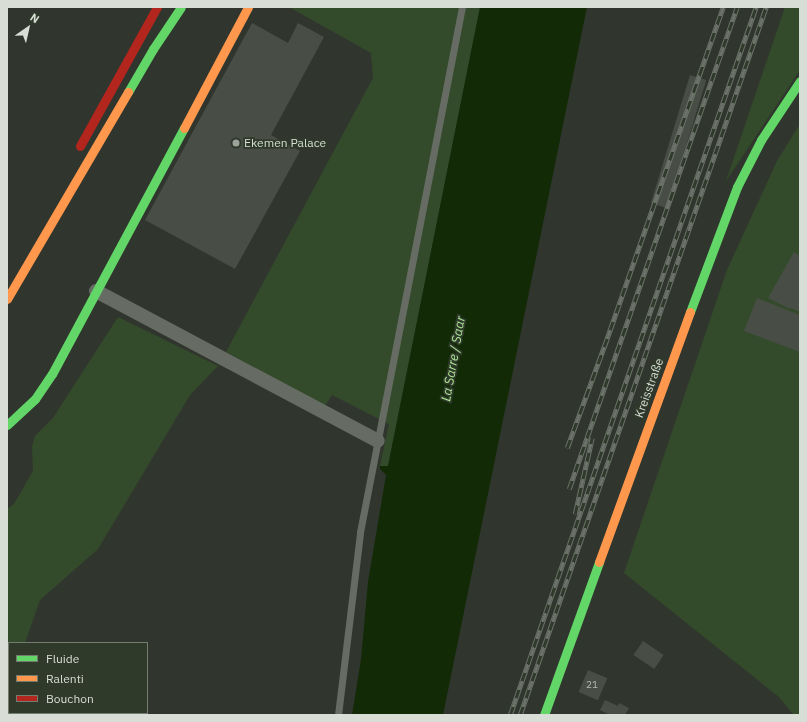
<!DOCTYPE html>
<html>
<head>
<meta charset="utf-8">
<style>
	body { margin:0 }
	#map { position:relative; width:807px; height:722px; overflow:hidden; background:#30362e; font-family:"IBM Plex Sans",sans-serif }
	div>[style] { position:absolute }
	.green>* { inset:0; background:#344b2b }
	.water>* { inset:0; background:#122a05 }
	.building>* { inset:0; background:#484d46; transform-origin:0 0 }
	.lane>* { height:7px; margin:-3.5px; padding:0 3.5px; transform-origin:3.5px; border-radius:3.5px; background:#666c64 }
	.street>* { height:14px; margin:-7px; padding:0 7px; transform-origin:7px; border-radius:7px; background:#666c64 }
	.fast>* { height:9px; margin:-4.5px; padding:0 4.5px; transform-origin:4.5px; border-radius:4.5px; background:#63d668 }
	.slow>* { height:9px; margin:-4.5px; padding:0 4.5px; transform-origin:4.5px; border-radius:4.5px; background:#ff974d }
	.jam>* { height:9px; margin:-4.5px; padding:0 4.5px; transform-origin:4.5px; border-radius:4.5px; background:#b3261e }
	.rail>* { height:4.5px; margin-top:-2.25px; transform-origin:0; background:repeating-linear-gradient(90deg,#2f3a2b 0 9px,#6c726a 0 18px); box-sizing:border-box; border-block:1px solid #6c726a }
	.dots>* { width:11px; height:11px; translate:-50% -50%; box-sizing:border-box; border:2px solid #2f3a2b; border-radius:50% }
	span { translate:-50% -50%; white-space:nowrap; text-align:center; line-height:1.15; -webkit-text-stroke:3.5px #2f3a2b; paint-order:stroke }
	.number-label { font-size:10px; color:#b4bab1 }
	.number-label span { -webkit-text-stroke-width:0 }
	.poi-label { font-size:12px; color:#d8ded5 }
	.left { translate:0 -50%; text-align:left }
	.street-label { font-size:12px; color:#d8ded5 }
	.water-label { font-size:13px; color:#ace493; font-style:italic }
	.frame { position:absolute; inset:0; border:8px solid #d8ded5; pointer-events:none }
	.legend { position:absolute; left:8px; top:642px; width:140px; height:72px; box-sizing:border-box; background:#2f3a2b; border:1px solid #737c6f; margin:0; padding:5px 7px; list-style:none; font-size:12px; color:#d8ded5 }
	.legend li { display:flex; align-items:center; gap:8px; height:20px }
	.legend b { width:20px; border:1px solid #737c6f }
	.north { position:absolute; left:8px; top:8px; width:40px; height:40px; -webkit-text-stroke:3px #2f3a2b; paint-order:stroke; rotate:34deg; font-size:11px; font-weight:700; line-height:16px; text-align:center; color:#d8ded5 }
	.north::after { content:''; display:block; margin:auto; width:14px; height:18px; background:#d8ded5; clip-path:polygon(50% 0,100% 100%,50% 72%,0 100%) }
</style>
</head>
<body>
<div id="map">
	<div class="green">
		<div style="clip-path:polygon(289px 7px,480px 7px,388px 466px,380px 466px,389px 424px,332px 395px,325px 406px,226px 352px,373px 78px,371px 53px)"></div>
		<div style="clip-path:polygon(785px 7px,800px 7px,800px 70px,726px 181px)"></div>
		<div style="clip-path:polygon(800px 124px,800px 715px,794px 715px,779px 697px,624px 573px,727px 270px,777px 161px)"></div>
		<div style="clip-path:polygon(118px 317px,218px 366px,190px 395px,98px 549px,40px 600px,25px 643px,9px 643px,9px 688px,7px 693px,7px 509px,14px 504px,33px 471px,32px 447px,35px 436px,53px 418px)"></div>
	</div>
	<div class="water">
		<div style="clip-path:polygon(480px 7px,587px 7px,443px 715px,352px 715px,361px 659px,368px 582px,386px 475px,380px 469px,380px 466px,388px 466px)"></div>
	</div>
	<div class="building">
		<div style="clip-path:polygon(252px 23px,288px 43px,298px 23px,324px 37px,271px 135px,300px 151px,235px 269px,145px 220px)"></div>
		<div style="left:690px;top:75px;width:17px;height:134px;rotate:17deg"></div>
		<div style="clip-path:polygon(794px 252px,800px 256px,800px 312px,791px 308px,790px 309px,768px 298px)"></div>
		<div style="clip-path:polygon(757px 298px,800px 315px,800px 352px,744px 331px)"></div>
		<div style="left:643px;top:641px;width:25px;height:17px;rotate:34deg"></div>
		<div style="left:588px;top:670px;width:21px;height:24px;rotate:23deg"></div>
		<div style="clip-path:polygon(605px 700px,618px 706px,619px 703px,629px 708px,625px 715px,610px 715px,600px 710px)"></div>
	</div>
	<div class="lane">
		<div style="left:338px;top:715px;width:184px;rotate:-83.1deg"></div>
		<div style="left:360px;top:532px;width:535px;rotate:-79.01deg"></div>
	</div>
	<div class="street">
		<div style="left:96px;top:291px;width:319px;rotate:28deg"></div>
	</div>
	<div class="fast">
		<div style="left:128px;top:92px;width:50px;rotate:-59.8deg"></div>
		<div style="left:153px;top:49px;width:50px;rotate:-56.3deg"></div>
		<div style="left:690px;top:312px;width:134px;rotate:-69.4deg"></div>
		<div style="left:737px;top:187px;width:53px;rotate:-62.9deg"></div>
		<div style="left:761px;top:140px;width:71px;rotate:-56.5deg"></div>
		<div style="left:7px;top:425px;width:38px;rotate:-43deg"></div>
		<div style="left:35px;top:399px;width:30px;rotate:-56deg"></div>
		<div style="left:52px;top:374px;width:279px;rotate:-61.8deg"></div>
		<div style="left:544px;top:715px;width:163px;rotate:-70.2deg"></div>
	</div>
	<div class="slow">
		<div style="left:184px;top:128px;width:137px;rotate:-62.1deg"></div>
		<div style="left:7px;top:299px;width:240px;rotate:-59.7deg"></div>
		<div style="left:599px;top:562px;width:266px;rotate:-70deg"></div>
	</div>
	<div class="jam">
		<div style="left:80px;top:146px;width:159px;rotate:-61deg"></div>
	</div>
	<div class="rail">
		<div style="left:567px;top:448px;width:108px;rotate:-69.9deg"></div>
		<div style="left:604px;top:347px;width:360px;rotate:-70.7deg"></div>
		<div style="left:569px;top:489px;width:510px;rotate:-70.78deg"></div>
		<div style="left:575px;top:514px;width:78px;rotate:-77.4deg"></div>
		<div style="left:510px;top:715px;width:750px;rotate:-70.84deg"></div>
		<div style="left:520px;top:715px;width:750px;rotate:-70.84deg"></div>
	</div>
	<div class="dots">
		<div style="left:236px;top:143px;background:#9da39b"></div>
	</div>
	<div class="number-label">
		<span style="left:592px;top:685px">21</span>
	</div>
	<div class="poi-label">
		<span class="left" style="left:244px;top:143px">Ekemen Palace</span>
	</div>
	<div class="street-label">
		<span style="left:649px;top:388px;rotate:-70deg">Kreisstraße</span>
	</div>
	<div class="water-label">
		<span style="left:454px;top:359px;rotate:-80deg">La Sarre / Saar</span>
	</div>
	<div class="frame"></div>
	<ul class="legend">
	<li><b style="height:5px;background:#63d668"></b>Fluide</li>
	<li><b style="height:5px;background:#ff974d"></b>Ralenti</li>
	<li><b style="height:5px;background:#b3261e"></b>Bouchon</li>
	</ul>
	<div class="north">N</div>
</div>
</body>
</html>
